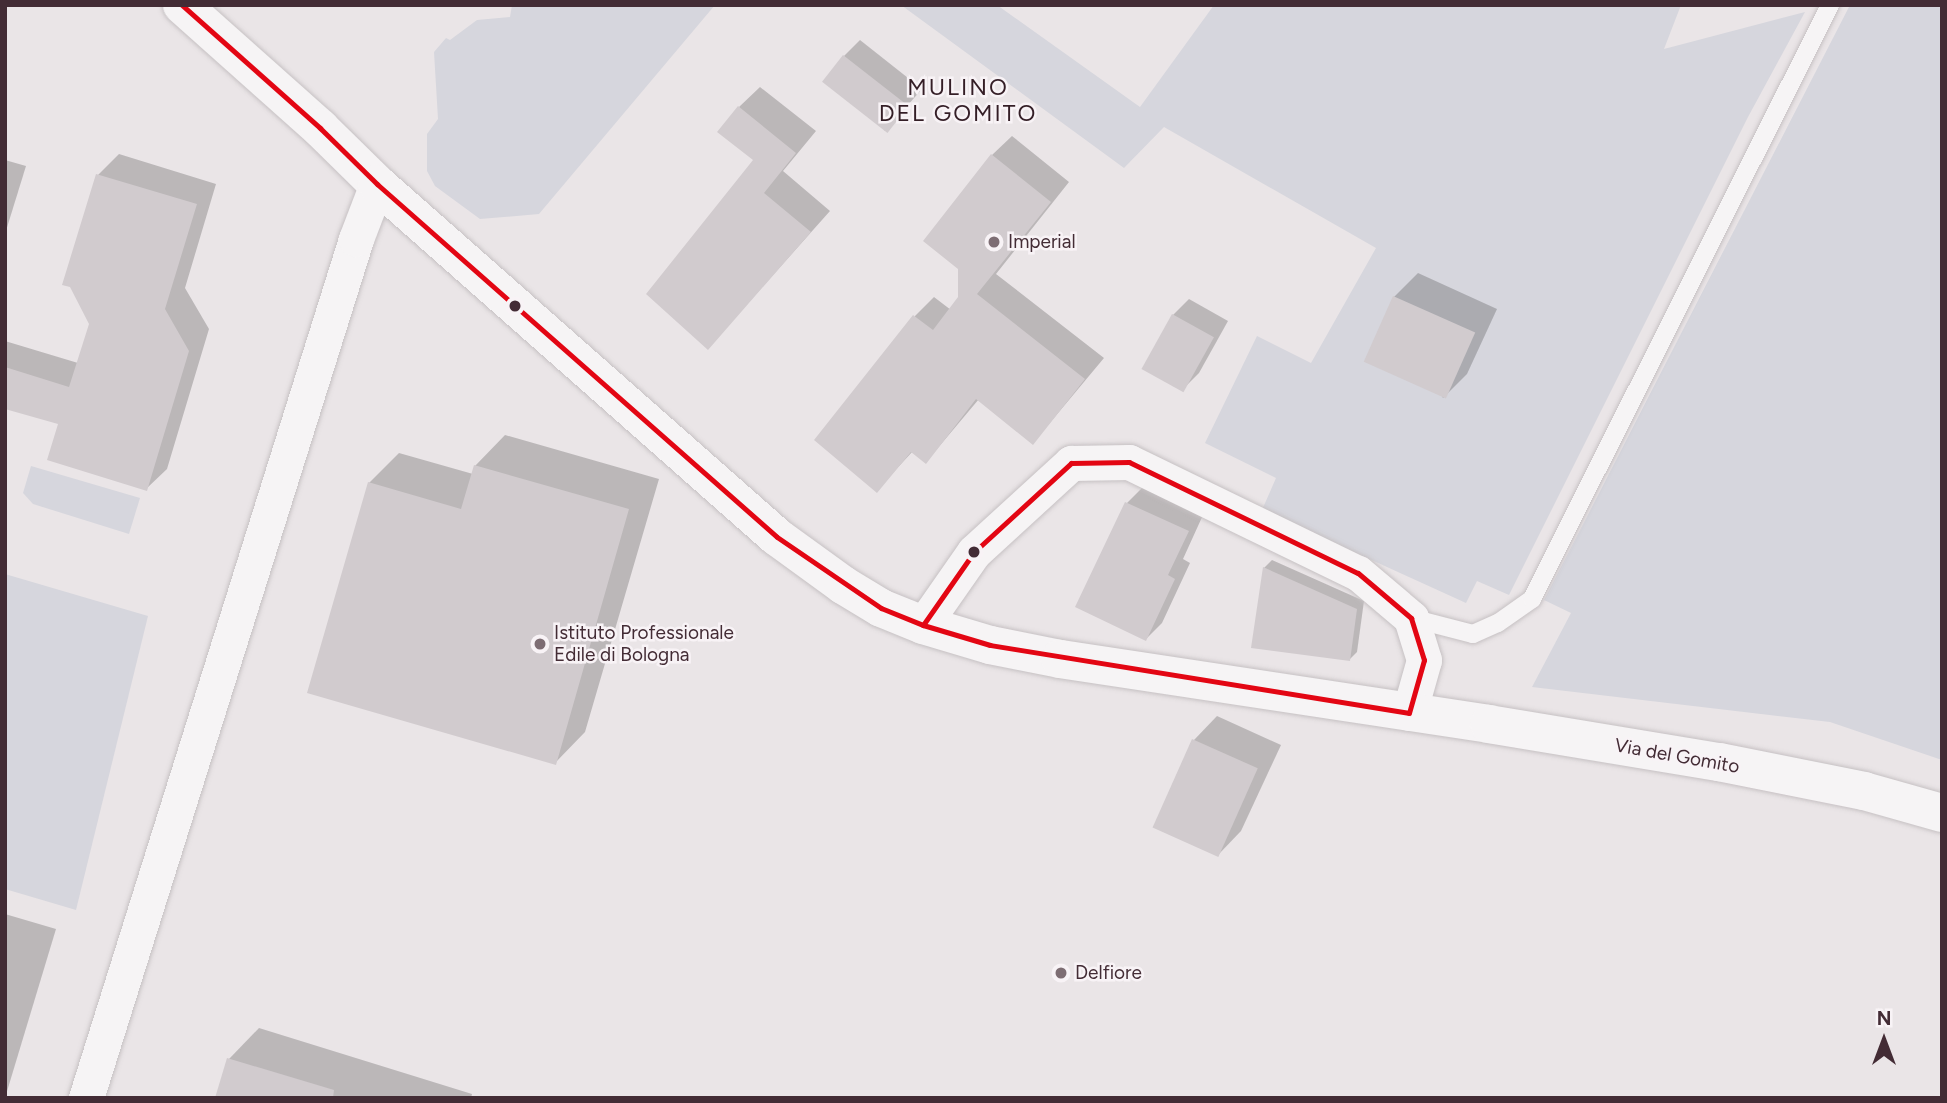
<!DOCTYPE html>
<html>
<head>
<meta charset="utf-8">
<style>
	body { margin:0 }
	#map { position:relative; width:1947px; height:1103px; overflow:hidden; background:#eae5e7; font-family:Figtree,sans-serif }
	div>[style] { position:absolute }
	.green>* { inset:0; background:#d6d6dd }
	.shadow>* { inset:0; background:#0003 }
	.building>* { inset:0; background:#d1cbce; transform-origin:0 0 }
	.roads { filter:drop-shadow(0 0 2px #c6c1c3) drop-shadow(0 0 2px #c6c1c3) }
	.service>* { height:18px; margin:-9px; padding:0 9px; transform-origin:9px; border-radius:9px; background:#f6f4f5 }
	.minor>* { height:35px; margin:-17.5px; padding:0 17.5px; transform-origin:17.5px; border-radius:17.5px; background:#f6f4f5 }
	.tertiary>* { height:38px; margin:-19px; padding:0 19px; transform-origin:19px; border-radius:19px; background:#f6f4f5 }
	.bus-1>* { height:5px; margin:-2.5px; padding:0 2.5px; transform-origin:2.5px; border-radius:2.5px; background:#e30613 }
	.dots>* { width:19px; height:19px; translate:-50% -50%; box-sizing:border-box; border:4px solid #f8f3f6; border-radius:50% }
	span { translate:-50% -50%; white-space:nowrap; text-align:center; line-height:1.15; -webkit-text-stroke:5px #f8f3f6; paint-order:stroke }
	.poi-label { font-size:19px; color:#432c35 }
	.left { translate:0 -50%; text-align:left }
	.street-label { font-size:19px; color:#432c35 }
	.quarter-label { font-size:23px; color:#341e26; letter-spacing:2px }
	.frame { position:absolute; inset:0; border:7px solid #432c35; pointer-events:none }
	.north { position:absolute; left:1849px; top:1005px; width:70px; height:70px; -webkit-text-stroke:5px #f8f3f6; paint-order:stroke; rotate:0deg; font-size:19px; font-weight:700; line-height:28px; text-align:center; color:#432c35 }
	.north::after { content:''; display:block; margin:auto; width:24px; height:32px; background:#432c35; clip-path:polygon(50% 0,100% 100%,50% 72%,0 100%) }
</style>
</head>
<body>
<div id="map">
	<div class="green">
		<div style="clip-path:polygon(512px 5px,715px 5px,539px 214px,480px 219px,435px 186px,427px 171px,427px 134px,438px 119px,434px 52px,446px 38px,450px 40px,477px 20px,510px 17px)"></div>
		<div style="clip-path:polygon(901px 5px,997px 5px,1140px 107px,1214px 5px,1681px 5px,1664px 49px,1805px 12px,1748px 117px,1509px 595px,1477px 581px,1466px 603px,1262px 510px,1276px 478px,1205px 443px,1257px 336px,1311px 363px,1376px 248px,1164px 127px,1124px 168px)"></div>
		<div style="clip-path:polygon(1850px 5px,1942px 5px,1942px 760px,1830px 722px,1532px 687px,1571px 613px,1544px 600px)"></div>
		<div style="clip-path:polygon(31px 466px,140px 498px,129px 534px,33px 504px,23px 493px)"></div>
		<div style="clip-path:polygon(5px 574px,148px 616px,76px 910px,5px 889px)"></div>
	</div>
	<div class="shadow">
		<div style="clip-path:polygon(860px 40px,922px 89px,885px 131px,844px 56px)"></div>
		<div style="clip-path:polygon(760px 87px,816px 131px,783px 171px,830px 211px,708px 348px,755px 160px,739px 107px)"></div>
		<div style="clip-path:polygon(1012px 136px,1069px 182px,996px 274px,1104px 358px,1033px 443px,979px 399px,926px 462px,913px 451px,877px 490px,915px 316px,934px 297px,951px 310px,960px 298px,992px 155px)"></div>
		<div style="clip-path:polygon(119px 154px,216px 184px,185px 288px,209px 329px,167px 469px,146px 489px,60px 423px,5px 407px,5px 341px,78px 363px,90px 324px,98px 175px)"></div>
		<div style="clip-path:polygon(5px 160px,26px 166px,5px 234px)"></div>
		<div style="clip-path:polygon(1418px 273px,1497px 309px,1467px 374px,1443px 398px,1394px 297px)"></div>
		<div style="clip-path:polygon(1189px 299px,1228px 321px,1199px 373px,1183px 389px,1173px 315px)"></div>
		<div style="clip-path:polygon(505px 435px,659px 479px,585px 732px,555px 763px,369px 483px,399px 453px,473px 474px,475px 466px)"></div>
		<div style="clip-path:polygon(1143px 487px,1203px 515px,1183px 559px,1190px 563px,1162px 623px,1146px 639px,1127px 503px)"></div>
		<div style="clip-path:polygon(1272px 560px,1364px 601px,1357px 652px,1350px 659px,1264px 568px)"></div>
		<div style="clip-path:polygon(1217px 716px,1281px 745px,1241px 831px,1218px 855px,1194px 740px)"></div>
		<div style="clip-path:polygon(5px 914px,56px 929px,5px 1098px)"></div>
		<div style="clip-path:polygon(259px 1028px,472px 1094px,471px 1098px,217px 1098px,229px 1059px)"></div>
	</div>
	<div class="building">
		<div style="left:843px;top:55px;width:83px;height:34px;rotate:38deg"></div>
		<div style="clip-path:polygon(738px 106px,796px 153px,764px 193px,811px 232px,708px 350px,646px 294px,753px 160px,717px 132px)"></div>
		<div style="clip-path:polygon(991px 154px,1051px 202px,977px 294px,1085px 379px,1033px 445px,976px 399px,926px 464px,911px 452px,877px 493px,814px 440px,913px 315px,933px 330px,958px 297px,958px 269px,923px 241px)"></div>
		<div style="clip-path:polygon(96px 174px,197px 204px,165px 309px,189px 351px,147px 491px,47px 460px,58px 424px,5px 409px,5px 367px,69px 387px,89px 324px,70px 287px,62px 285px)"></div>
		<div style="left:1393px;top:296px;width:90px;height:72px;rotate:24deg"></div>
		<div style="left:1172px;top:314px;width:48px;height:63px;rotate:29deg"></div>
		<div style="clip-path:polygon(474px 465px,629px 509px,556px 765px,307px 693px,368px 482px,461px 509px)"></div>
		<div style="clip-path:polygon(1125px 502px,1189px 531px,1168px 575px,1175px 579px,1146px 641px,1075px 607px)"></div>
		<div style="clip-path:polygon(1263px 567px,1357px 609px,1350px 661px,1251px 648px)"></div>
		<div style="left:1192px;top:739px;width:72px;height:97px;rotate:24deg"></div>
		<div style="clip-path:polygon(227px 1058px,334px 1090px,333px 1098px,215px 1098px)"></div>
	</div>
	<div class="roads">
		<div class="service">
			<div style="left:1411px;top:618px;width:64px;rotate:14.5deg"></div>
			<div style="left:1473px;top:634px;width:27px;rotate:-24deg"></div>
			<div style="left:1498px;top:623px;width:42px;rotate:-35.2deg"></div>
			<div style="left:1532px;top:599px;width:665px;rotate:-63.36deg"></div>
		</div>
		<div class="minor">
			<div style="left:923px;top:625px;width:89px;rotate:-55.1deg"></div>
			<div style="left:974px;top:552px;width:132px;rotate:-42.5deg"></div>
			<div style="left:1071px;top:463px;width:58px;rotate:-1deg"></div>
			<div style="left:1129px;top:462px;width:254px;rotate:25.9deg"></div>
			<div style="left:1358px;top:573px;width:70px;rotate:40.3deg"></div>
			<div style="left:1411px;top:618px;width:44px;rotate:72.8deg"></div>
			<div style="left:1424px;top:660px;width:55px;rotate:105.8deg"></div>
			<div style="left:86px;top:1098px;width:900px;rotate:-72.55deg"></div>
			<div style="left:356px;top:239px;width:59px;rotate:-69.1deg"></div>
		</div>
		<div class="tertiary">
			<div style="left:182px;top:5px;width:185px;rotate:41.7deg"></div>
			<div style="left:320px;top:128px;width:80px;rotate:44.5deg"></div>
			<div style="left:377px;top:184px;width:533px;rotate:41.43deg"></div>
			<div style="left:777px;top:537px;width:82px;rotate:36deg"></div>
			<div style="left:843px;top:585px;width:44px;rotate:31.2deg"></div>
			<div style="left:881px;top:608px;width:45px;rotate:22deg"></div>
			<div style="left:923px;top:625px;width:70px;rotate:16.6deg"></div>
			<div style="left:990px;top:645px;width:71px;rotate:11.3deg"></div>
			<div style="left:1060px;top:659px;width:434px;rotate:8.6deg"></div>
			<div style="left:1489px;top:724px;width:233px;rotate:9.4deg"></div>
			<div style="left:1719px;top:762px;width:148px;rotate:11.3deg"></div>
			<div style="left:1864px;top:791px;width:81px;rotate:15.8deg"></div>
		</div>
	</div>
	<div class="bus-1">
		<div style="left:182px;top:5px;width:185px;rotate:41.7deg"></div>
		<div style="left:320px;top:128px;width:80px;rotate:44.5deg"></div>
		<div style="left:377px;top:184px;width:533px;rotate:41.43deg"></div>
		<div style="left:777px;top:537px;width:126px;rotate:34.3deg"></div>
		<div style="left:881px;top:608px;width:45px;rotate:22deg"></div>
		<div style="left:923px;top:625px;width:70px;rotate:16.6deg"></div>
		<div style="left:990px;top:645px;width:424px;rotate:9.2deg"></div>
		<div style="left:923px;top:625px;width:89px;rotate:-55.1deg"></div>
		<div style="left:974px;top:552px;width:132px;rotate:-42.5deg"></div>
		<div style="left:1071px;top:463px;width:58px;rotate:-1deg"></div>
		<div style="left:1129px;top:462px;width:254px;rotate:25.9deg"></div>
		<div style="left:1358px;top:573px;width:70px;rotate:40.3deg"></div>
		<div style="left:1411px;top:618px;width:44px;rotate:72.8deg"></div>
		<div style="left:1424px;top:660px;width:55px;rotate:105.8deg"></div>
	</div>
	<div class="dots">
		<div style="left:994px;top:242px;background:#7d6d73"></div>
		<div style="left:515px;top:306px;background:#432c35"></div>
		<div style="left:974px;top:552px;background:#432c35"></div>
		<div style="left:540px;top:644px;background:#7d6d73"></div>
		<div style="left:1061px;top:973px;background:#7d6d73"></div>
	</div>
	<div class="poi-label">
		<span class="left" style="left:1008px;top:242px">Imperial</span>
		<span class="left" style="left:554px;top:644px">Istituto Professionale<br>Edile di Bologna</span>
		<span class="left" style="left:1075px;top:973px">Delfiore</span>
	</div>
	<div class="street-label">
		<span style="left:1677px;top:756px;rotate:10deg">Via del Gomito</span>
	</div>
	<div class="quarter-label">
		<span style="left:958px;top:100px">MULINO<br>DEL GOMITO</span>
	</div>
	<div class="frame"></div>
	<div class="north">N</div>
</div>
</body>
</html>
